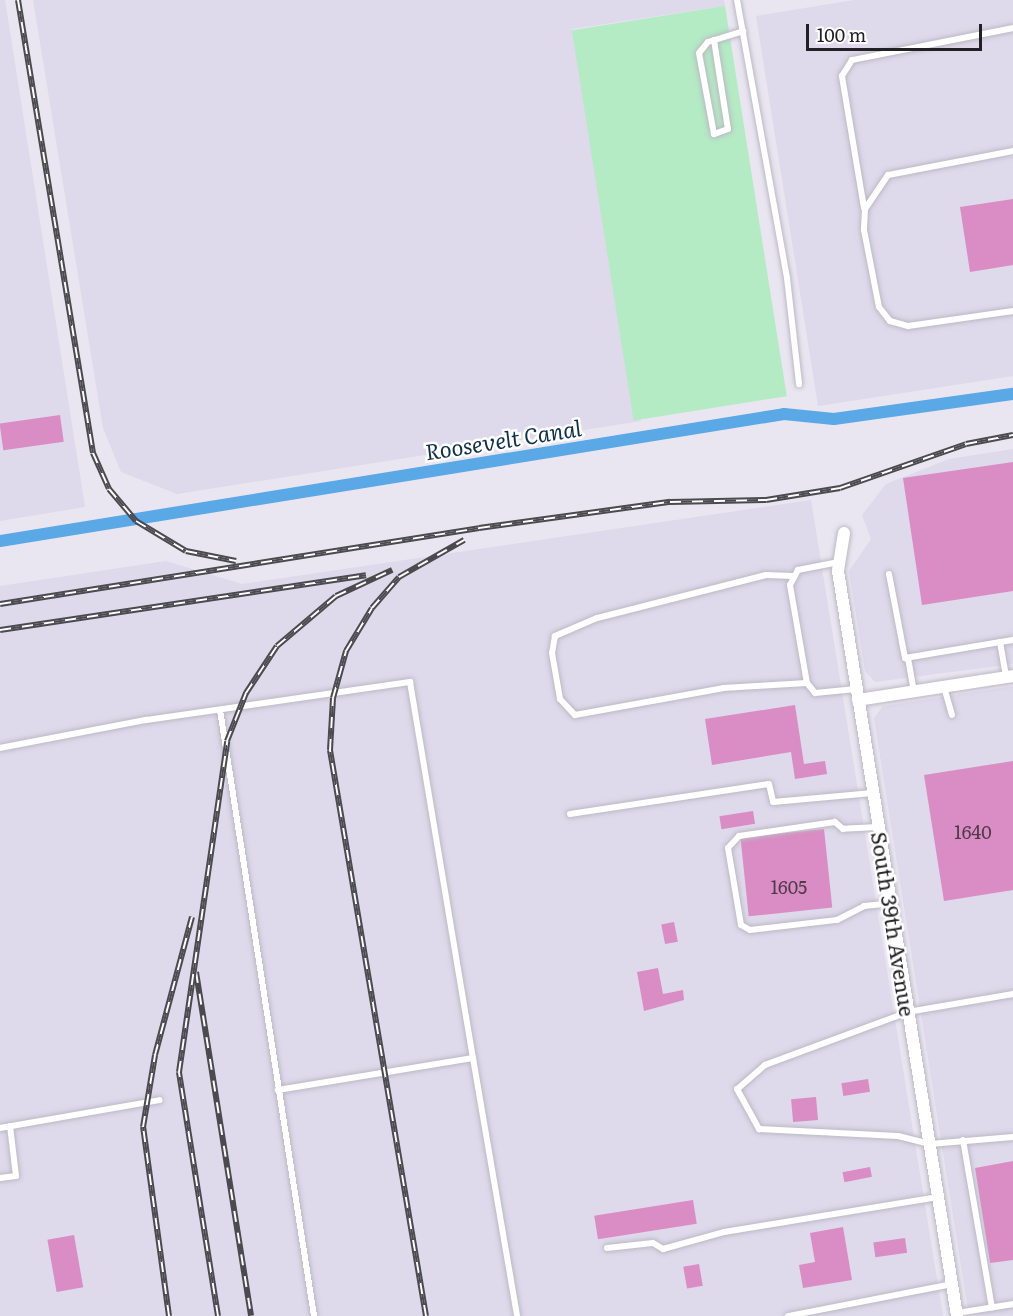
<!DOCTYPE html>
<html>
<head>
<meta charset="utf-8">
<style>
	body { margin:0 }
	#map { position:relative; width:1013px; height:1316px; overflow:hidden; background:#e9e6f1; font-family:Literata,serif }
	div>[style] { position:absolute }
	.built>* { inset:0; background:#ded9eb }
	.green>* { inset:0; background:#b4eac4; transform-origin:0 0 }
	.canal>* { height:12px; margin:-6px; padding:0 6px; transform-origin:6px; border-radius:6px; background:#5aa8e5 }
	.building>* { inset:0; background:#da8cc4; transform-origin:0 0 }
	.roads { filter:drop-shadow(0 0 2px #bcb9c4) drop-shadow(0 0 2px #bcb9c4) }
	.lane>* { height:6px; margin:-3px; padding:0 3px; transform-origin:3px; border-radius:3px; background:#fff }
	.street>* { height:12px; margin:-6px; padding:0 6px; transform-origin:6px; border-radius:6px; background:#fff }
	.rail>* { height:6px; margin-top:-3px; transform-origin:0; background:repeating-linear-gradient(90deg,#fff 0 11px,#4b4a4f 0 22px); box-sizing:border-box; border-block:2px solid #4b4a4f }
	span { translate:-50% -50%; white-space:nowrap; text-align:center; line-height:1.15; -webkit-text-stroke:5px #fff; paint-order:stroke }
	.number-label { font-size:18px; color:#4f3b4c }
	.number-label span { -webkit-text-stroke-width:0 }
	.street-label { font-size:21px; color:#212024 }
	.water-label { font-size:22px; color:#0e3049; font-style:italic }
	.scale { position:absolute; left:806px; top:24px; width:176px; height:27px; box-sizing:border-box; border:3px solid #212024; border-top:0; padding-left:8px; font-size:18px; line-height:21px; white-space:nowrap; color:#212024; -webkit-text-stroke:4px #fff; paint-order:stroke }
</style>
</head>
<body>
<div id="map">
	<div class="built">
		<div style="clip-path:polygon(0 0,5px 0,85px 507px,0 521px)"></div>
		<div style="clip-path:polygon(33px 0,724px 0,725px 6px,572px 29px,641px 421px,177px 494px,121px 472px,103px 428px)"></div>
		<div style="clip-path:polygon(854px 0,1013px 0,1013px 376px,818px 406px,756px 16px)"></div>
		<div style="clip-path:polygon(1013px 449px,1013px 664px,875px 682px,865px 671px,849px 571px,871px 539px,862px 515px,886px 484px,949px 459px)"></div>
		<div style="clip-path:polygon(811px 500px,943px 1316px,0 1316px,0 586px,166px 561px,242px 584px)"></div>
		<div style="clip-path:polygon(1013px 686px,1013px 1316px,969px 1316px,874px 718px,883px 706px)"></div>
	</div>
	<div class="green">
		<div style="left:725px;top:6px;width:395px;height:155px;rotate:81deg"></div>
	</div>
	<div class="canal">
		<div style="left:0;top:541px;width:794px;rotate:-9.2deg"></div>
		<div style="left:784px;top:414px;width:50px;rotate:5.7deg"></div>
		<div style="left:834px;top:419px;width:181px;rotate:-8deg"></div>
	</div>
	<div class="building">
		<div style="clip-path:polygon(1013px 199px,1013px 265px,970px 272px,960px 207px)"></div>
		<div style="left:60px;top:415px;width:27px;height:61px;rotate:82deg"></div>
		<div style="clip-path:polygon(1013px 462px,1013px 591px,922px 605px,903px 478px)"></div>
		<div style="clip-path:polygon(795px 705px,804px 764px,825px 761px,827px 774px,795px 779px,791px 752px,712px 765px,705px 719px)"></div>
		<div style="clip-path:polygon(1013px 761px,1013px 890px,944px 901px,924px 775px)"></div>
		<div style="left:753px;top:811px;width:13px;height:34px;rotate:81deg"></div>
		<div style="left:824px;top:829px;width:79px;height:84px;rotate:84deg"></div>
		<div style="left:674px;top:922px;width:20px;height:13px;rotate:79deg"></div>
		<div style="clip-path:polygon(658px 968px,663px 994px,683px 990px,684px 1000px,644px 1011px,637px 972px)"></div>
		<div style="left:868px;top:1079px;width:13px;height:27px;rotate:81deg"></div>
		<div style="left:816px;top:1097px;width:23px;height:25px;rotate:85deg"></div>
		<div style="clip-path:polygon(1013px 1161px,1013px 1260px,990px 1263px,975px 1168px)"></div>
		<div style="left:870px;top:1167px;width:10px;height:28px;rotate:79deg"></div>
		<div style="left:693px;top:1200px;width:24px;height:100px;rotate:81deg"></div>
		<div style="clip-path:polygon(843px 1227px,852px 1280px,803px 1288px,799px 1265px,815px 1262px,810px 1233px)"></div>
		<div style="left:74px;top:1235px;width:53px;height:27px;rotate:80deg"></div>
		<div style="left:905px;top:1238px;width:15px;height:32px;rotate:82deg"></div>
		<div style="left:699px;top:1264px;width:22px;height:16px;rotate:80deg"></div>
	</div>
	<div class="roads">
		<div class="lane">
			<div style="left:737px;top:0;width:282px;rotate:79.8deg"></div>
			<div style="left:787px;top:278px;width:107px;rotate:83.5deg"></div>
			<div style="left:714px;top:40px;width:90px;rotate:81.1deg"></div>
			<div style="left:728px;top:129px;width:15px;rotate:160deg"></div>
			<div style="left:714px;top:134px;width:82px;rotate:-100.5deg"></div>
			<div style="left:699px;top:53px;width:14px;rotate:-51deg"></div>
			<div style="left:708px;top:42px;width:37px;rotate:-17deg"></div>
			<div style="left:1013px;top:151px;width:127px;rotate:169.1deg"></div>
			<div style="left:888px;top:175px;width:41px;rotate:124.1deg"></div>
			<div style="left:865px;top:209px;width:21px;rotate:93deg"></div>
			<div style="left:864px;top:230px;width:78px;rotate:79deg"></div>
			<div style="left:879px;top:307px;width:18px;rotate:52deg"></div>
			<div style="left:890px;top:321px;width:19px;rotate:16deg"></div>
			<div style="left:908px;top:326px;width:106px;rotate:-8.1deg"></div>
			<div style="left:864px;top:208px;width:134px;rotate:-99.5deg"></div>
			<div style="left:842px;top:76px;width:19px;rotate:-58deg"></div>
			<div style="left:852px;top:60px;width:164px;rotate:-11.2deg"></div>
			<div style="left:839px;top:562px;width:42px;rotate:169deg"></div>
			<div style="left:798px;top:570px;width:17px;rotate:118deg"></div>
			<div style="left:790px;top:585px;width:99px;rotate:80.2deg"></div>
			<div style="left:807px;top:683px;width:13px;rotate:51deg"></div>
			<div style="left:815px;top:693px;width:41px;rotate:-5.6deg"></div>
			<div style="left:889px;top:574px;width:86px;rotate:79.2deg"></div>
			<div style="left:905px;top:658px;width:109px;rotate:-9.5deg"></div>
			<div style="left:793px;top:576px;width:27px;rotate:-178deg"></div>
			<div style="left:766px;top:575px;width:174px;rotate:165.7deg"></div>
			<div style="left:597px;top:618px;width:46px;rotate:156.8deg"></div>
			<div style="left:555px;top:636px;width:17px;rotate:100deg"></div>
			<div style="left:552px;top:653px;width:47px;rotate:80.1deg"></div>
			<div style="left:560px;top:699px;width:22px;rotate:47deg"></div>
			<div style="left:575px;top:715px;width:150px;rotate:-10.3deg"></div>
			<div style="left:723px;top:688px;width:84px;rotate:-3.4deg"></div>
			<div style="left:1000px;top:642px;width:36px;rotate:80deg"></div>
			<div style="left:908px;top:658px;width:34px;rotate:80deg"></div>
			<div style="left:944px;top:687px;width:29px;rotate:74deg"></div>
			<div style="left:220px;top:710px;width:613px;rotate:81.18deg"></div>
			<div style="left:0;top:748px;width:149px;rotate:-10.9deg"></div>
			<div style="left:146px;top:720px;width:267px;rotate:-8.2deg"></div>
			<div style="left:410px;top:682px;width:381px;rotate:80.5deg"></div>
			<div style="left:473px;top:1058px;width:198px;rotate:170.7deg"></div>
			<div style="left:570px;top:814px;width:201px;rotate:-8.6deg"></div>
			<div style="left:769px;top:784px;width:18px;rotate:77deg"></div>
			<div style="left:773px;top:802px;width:100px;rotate:-5.1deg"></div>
			<div style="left:878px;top:827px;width:35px;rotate:177deg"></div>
			<div style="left:843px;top:829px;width:11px;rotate:-139deg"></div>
			<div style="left:835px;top:822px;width:97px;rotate:171.7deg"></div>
			<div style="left:739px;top:836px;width:16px;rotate:133deg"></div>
			<div style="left:728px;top:848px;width:78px;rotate:80.4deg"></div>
			<div style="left:741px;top:925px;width:10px;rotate:29deg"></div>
			<div style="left:750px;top:930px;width:88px;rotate:-6.6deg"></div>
			<div style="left:837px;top:920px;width:30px;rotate:-27deg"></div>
			<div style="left:864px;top:906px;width:27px;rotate:-6deg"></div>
			<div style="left:1013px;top:994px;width:107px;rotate:170.3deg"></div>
			<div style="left:908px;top:1012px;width:153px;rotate:159.7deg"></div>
			<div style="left:765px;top:1065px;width:37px;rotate:139deg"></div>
			<div style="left:737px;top:1089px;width:46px;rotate:61.2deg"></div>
			<div style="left:759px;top:1129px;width:139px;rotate:2.9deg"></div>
			<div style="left:898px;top:1136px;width:33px;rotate:14deg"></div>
			<div style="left:930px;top:1144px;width:83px;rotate:-4.8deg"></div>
			<div style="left:473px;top:1058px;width:262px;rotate:80.3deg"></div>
			<div style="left:0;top:1128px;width:162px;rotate:-9.9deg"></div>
			<div style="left:963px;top:1140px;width:170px;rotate:80.2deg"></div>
			<div style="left:0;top:1178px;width:16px;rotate:-7deg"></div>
			<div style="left:16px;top:1176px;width:50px;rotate:-96.8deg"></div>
			<div style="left:607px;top:1248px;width:46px;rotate:-6.2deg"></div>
			<div style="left:653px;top:1243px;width:12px;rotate:31deg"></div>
			<div style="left:663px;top:1249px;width:63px;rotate:-15.6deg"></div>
			<div style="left:724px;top:1232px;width:217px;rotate:-9.3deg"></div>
			<div style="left:957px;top:1313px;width:57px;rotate:-9.1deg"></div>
			<div style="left:788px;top:1316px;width:167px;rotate:-11deg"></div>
		</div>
		<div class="street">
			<div style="left:844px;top:533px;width:38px;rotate:99deg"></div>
			<div style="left:838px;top:571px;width:754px;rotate:80.92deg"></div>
			<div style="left:858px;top:700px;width:157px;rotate:-8.8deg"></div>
		</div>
	</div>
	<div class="rail">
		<div style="left:18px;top:0;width:459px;rotate:80.6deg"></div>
		<div style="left:93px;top:453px;width:39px;rotate:66deg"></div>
		<div style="left:109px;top:489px;width:42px;rotate:49.8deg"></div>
		<div style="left:136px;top:521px;width:58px;rotate:31deg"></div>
		<div style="left:186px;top:551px;width:51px;rotate:11.3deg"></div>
		<div style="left:0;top:604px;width:485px;rotate:-9deg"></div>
		<div style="left:479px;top:528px;width:193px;rotate:-7.8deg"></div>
		<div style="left:670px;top:502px;width:96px;rotate:-1.2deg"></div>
		<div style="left:766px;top:500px;width:75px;rotate:-9.2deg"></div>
		<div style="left:840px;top:488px;width:133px;rotate:-19.2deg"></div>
		<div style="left:966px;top:444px;width:48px;rotate:-10.8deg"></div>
		<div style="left:0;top:630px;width:370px;rotate:-8.5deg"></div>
		<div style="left:196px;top:972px;width:348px;rotate:80.9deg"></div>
		<div style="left:169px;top:1316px;width:191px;rotate:-97.8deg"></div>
		<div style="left:143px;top:1127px;width:73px;rotate:-80.5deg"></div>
		<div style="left:155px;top:1055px;width:143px;rotate:-75deg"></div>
		<div style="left:218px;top:1316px;width:247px;rotate:-99.1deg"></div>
		<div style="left:179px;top:1072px;width:334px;rotate:-81.7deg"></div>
		<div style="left:227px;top:741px;width:52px;rotate:-68.4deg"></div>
		<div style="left:246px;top:693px;width:56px;rotate:-56.6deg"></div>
		<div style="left:277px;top:646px;width:77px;rotate:-40.3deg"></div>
		<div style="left:336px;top:596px;width:62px;rotate:-24.9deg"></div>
		<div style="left:426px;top:1316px;width:574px;rotate:-99.63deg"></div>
		<div style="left:330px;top:750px;width:52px;rotate:-86.7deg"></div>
		<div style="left:333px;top:698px;width:49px;rotate:-74.5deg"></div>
		<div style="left:346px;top:651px;width:50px;rotate:-58.8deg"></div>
		<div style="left:372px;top:608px;width:41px;rotate:-48.9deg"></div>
		<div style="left:399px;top:577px;width:75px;rotate:-29.6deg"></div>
	</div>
	<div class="number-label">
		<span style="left:973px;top:832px">1640</span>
		<span style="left:789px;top:887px">1605</span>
	</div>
	<div class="street-label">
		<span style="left:894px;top:924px;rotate:81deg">South 39th Avenue</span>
	</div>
	<div class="water-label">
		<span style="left:503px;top:439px;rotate:-9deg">Roosevelt Canal</span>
	</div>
	<div class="scale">100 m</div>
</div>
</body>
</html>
